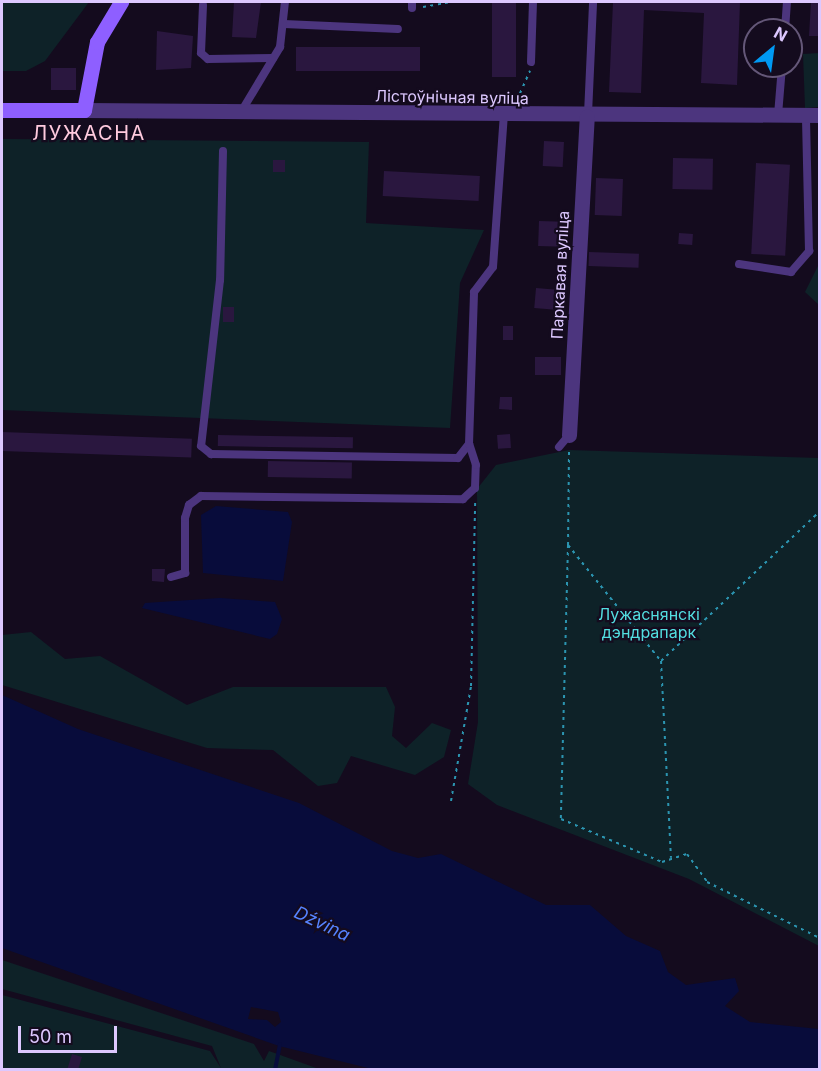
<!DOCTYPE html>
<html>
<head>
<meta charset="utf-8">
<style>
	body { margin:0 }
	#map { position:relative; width:821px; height:1071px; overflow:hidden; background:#140b1e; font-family:Inter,sans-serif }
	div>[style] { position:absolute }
	.green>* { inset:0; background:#0e2228 }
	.water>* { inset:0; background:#080c3b }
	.stream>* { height:4px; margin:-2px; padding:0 2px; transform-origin:2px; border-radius:2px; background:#080c3b }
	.building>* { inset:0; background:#2a173f; transform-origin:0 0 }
	.path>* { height:2px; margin-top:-1px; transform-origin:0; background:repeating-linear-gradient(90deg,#2b95b1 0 3px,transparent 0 7.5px) }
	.lane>* { height:8px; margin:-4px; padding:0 4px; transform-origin:4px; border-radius:4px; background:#4c357e }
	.street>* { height:15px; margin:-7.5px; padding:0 7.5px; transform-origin:7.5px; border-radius:7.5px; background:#4c357e }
	.secondary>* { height:15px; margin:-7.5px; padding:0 7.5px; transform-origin:7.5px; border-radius:7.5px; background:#8e5fff }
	span { translate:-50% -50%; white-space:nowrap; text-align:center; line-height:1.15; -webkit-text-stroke:4.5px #140b1e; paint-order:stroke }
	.street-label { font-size:16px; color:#ddc8ff }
	.park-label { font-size:16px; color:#53dde0 }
	.water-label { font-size:18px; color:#5683ff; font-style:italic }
	.quarter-label { font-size:20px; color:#ffcade; letter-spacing:1.5px }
	.frame { position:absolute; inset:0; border:3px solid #ddc8ff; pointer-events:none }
	.north { position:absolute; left:743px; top:18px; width:60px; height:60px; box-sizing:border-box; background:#140b1e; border:2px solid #645778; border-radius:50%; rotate:29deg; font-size:16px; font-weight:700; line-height:24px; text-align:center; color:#ddc8ff }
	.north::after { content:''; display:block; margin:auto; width:21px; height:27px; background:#0099f3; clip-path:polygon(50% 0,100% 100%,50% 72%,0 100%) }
	.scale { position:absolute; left:18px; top:1026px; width:99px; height:27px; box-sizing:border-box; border:3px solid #ddc8ff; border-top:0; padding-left:8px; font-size:18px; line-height:21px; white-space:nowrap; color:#ddc8ff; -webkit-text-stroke:4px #140b1e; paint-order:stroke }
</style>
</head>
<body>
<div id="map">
	<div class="green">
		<div style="clip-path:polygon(2px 2px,89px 2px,45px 61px,26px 71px,2px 71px)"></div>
		<div style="clip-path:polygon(819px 53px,819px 107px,805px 108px,803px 54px)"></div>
		<div style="clip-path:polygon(2px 139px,369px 142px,366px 223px,484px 230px,460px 283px,450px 428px,2px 410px)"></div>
		<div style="clip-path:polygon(819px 264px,820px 305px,819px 305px,805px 292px)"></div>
		<div style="clip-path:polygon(569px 450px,819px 458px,819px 946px,689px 879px,497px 805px,468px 784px,478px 722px,477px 489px,496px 465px)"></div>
		<div style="clip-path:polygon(31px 632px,65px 659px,100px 656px,187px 705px,233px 687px,386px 687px,395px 707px,392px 736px,406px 748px,432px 723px,451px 730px,444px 757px,415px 775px,351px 756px,337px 783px,318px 786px,273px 750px,207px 748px,2px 685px,2px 635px)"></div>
		<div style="clip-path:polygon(2px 960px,254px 1044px,264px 1061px,269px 1051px,319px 1069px,2px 1069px,2px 995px,210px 1051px,221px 1068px,212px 1046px,2px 989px)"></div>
	</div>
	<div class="water">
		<div style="clip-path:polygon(216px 506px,288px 512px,292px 522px,283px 581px,203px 573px,201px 515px)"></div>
		<div style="clip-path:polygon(220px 598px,275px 602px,282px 619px,277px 634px,270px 639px,142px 608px,145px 603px)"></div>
		<div style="clip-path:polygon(evenodd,2px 695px,78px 729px,299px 803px,392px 851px,418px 858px,441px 854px,546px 905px,590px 905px,626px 936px,660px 951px,668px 972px,686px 985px,735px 978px,739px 991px,725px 1006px,750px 1022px,819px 1029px,819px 1069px,372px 1069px,279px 1046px,2px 948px,2px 695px,251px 1007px,278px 1012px,281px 1022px,275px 1027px,267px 1020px,248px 1019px,251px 1007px)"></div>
	</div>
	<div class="stream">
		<div style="left:275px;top:1070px;width:26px;rotate:-79deg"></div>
	</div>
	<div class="building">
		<div style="clip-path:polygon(234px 2px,261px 2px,256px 38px,232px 37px)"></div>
		<div style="left:492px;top:2px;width:24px;height:75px"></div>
		<div style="clip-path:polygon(613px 2px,740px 2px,737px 85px,701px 83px,704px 13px,644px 10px,641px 93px,609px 92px)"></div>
		<div style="clip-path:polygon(811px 2px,819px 2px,819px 36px,809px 36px)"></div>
		<div style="clip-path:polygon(157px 31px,193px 36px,191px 68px,156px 70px)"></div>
		<div style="left:420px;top:47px;width:24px;height:124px;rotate:90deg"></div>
		<div style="left:51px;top:68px;width:25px;height:22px"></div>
		<div style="left:544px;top:141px;width:20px;height:25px;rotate:3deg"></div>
		<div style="left:673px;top:158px;width:40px;height:31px;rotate:1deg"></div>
		<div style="left:273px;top:160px;width:12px;height:12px"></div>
		<div style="left:756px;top:163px;width:34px;height:91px;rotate:3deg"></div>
		<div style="left:384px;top:171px;width:96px;height:25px;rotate:3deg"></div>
		<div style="left:596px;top:178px;width:27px;height:37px;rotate:2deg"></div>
		<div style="left:539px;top:221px;width:25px;height:25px;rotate:2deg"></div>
		<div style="left:679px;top:233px;width:14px;height:11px;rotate:4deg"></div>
		<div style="left:589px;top:252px;width:50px;height:14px;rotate:2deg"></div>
		<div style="left:536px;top:288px;width:21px;height:20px;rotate:5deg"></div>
		<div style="left:223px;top:307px;width:11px;height:15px"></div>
		<div style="left:503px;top:326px;width:10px;height:14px"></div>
		<div style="left:535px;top:357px;width:26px;height:18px"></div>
		<div style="clip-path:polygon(500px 397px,512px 397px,512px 410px,499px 409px)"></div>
		<div style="left:2px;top:432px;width:190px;height:19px;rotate:2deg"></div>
		<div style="left:510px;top:434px;width:14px;height:13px;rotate:86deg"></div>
		<div style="left:218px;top:435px;width:135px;height:11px;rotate:1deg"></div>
		<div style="left:268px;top:461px;width:84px;height:16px;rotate:1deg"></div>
		<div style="clip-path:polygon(152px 569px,165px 569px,164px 582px,152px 581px)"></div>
		<div style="clip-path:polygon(72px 1054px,82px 1057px,78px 1070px,67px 1070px)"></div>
	</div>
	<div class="path">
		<div style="left:423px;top:7px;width:28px;rotate:-10deg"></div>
		<div style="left:517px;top:100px;width:32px;rotate:-66deg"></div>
		<div style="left:569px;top:452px;width:93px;rotate:90.6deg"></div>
		<div style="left:568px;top:545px;width:149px;rotate:51.3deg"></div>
		<div style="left:661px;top:661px;width:197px;rotate:87.1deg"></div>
		<div style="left:568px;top:545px;width:274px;rotate:91.5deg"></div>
		<div style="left:561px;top:819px;width:110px;rotate:23.1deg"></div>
		<div style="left:662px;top:862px;width:26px;rotate:-18deg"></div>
		<div style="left:687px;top:854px;width:34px;rotate:54deg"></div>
		<div style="left:707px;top:882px;width:126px;rotate:26.4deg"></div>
		<div style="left:820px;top:584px;width:15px;rotate:90deg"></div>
		<div style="left:661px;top:661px;width:219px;rotate:-43.3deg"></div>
		<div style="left:451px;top:801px;width:117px;rotate:-80.1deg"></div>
		<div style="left:471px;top:686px;width:183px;rotate:-88.7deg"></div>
	</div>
	<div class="lane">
		<div style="left:203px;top:5px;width:48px;rotate:92.4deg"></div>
		<div style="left:201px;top:53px;width:9px;rotate:41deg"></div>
		<div style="left:208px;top:59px;width:65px;rotate:-0.9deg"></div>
		<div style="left:412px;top:8px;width:6px;rotate:-90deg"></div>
		<div style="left:284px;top:24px;width:114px;rotate:2.5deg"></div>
		<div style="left:785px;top:30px;width:28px;rotate:-86deg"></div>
		<div style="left:531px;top:62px;width:60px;rotate:-88.1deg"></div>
		<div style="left:241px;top:112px;width:76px;rotate:-59deg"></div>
		<div style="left:280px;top:47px;width:45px;rotate:-83.7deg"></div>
		<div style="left:588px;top:114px;width:112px;rotate:-87.4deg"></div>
		<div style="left:778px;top:115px;width:49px;rotate:-85.3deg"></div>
		<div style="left:223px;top:151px;width:129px;rotate:91.3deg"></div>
		<div style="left:220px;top:280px;width:167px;rotate:96.5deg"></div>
		<div style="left:201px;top:446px;width:13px;rotate:39deg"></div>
		<div style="left:211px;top:454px;width:247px;rotate:0.9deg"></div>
		<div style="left:458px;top:458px;width:18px;rotate:-52deg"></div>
		<div style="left:739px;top:264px;width:53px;rotate:8.7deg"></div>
		<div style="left:791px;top:272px;width:28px;rotate:-49deg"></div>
		<div style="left:809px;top:251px;width:136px;rotate:-91.3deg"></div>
		<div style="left:559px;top:447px;width:16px;rotate:-50deg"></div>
		<div style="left:171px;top:577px;width:15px;rotate:-16deg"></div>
		<div style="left:185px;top:573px;width:55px;rotate:-90deg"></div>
		<div style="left:185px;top:518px;width:14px;rotate:-73deg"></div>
		<div style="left:189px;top:505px;width:15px;rotate:-37deg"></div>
		<div style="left:201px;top:496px;width:262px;rotate:0.7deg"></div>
		<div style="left:463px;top:499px;width:16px;rotate:-43deg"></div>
		<div style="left:475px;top:488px;width:23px;rotate:-88deg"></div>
		<div style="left:476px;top:465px;width:22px;rotate:-108deg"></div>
		<div style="left:469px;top:444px;width:152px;rotate:-88.1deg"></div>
		<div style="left:474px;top:292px;width:31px;rotate:-53deg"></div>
		<div style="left:493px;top:267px;width:152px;rotate:-85.9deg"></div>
	</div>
	<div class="street">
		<div style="left:84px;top:110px;width:736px;rotate:0.39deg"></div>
		<div style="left:569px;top:435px;width:319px;rotate:-86.8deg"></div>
	</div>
	<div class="secondary">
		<div style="left:2px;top:110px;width:82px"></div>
		<div style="left:84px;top:110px;width:69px;rotate:-79.2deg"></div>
		<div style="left:97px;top:42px;width:47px;rotate:-59deg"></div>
	</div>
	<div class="street-label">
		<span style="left:452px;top:97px;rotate:1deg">Лістоўнічная вуліца</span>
		<span style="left:560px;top:275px;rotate:-87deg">Паркавая вуліца</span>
	</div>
	<div class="park-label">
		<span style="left:649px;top:623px">Лужаснянскі<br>дэндрапарк</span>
	</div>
	<div class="water-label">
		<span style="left:322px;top:924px;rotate:25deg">Dźvina</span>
	</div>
	<div class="quarter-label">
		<span style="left:89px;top:133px">ЛУЖАСНА</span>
	</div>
	<div class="frame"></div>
	<div class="north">N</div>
	<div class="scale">50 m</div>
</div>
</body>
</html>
